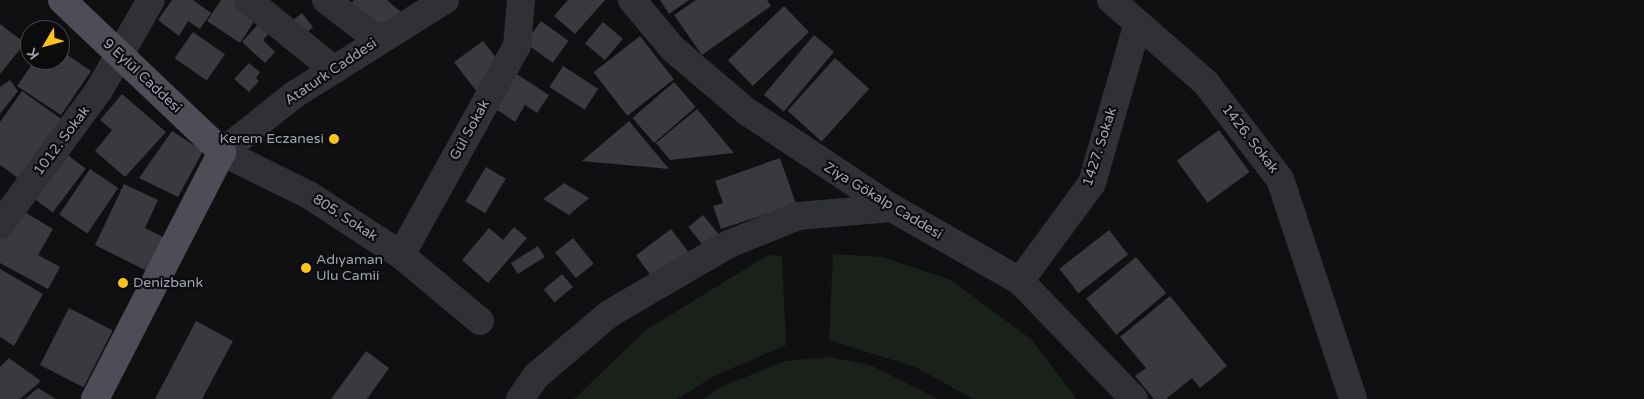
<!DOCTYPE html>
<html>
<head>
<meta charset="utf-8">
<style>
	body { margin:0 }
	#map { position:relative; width:1644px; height:399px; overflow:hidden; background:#100f11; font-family:"Varela Round",sans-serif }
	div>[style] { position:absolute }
	.green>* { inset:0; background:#1a211b }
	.building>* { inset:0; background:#39393f; transform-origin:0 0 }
	.minor>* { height:28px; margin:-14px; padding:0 14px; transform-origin:14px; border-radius:14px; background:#303136 }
	.major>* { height:28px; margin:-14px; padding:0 14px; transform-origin:14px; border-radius:14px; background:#4c4d56 }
	.dots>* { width:14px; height:14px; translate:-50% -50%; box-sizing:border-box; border:2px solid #0b0b0c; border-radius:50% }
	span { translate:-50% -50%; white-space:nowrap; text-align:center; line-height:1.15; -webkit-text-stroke:4.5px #0b0b0c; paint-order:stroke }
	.street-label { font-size:14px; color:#9fa4b3 }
	.poi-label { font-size:14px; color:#9fa4b3 }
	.right { translate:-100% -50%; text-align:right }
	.left { translate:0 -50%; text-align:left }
	.north { position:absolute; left:20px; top:20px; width:50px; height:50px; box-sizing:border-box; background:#0b0b0c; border:1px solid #46484f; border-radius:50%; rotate:233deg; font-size:14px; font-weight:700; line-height:20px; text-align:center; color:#9fa4b3 }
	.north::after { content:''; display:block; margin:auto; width:18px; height:22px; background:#ffc41a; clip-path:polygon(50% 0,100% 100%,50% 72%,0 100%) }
</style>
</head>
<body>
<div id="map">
	<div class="green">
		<div style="clip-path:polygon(833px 254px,882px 257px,951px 280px,1031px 339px,1077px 399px,973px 399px,915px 367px,829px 340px)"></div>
		<div style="clip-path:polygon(768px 255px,782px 256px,786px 345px,714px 376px,677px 399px,574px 399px,646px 330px)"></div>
		<div style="clip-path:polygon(829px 357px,870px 365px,938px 399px,703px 399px,721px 387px,785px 361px)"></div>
	</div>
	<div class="building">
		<div style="clip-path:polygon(172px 0,193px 0,211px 13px,200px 29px,188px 21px,179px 36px,158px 20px)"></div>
		<div style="clip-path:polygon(221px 0,238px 0,259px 14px,240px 43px,207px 21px)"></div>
		<div style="clip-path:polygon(354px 0,387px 0,401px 12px,386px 29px,378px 22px,372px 30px,347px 9px)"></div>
		<div style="clip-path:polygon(568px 0,605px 0,575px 34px,554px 16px)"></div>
		<div style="clip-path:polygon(660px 0,689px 0,669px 14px)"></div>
		<div style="clip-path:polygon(696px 0,767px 0,771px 6px,702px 55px,674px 15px)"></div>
		<div style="left:784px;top:6px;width:36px;height:78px;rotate:46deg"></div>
		<div style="left:302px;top:13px;width:18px;height:17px;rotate:52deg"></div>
		<div style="clip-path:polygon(261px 21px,272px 30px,263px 40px,275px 52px,265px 63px,242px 42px)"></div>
		<div style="left:541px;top:21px;width:34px;height:27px;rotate:36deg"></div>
		<div style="left:603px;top:22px;width:26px;height:28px;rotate:40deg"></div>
		<div style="clip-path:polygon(0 24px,25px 43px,0 74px)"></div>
		<div style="left:193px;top:32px;width:39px;height:32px;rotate:35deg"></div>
		<div style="left:814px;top:35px;width:26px;height:78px;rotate:40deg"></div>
		<div style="left:640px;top:36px;width:55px;height:59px;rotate:52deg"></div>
		<div style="clip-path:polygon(483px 41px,498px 60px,477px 92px,454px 62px)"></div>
		<div style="clip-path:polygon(60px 50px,91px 71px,61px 115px,17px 86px,35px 60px,60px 60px)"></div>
		<div style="left:835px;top:58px;width:46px;height:71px;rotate:42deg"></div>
		<div style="clip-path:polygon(249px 63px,260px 72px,256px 78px,259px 81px,249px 92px,234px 79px)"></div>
		<div style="left:563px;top:66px;width:42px;height:25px;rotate:33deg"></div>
		<div style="clip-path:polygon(512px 71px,549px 95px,537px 113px,525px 105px,515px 122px,490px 105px)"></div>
		<div style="clip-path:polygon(10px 80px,18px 91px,0 114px,0 87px)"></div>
		<div style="left:674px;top:82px;width:33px;height:55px;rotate:49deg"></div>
		<div style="clip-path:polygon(22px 91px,64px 121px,22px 181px,0 165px,0 122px)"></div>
		<div style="clip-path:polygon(122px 94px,166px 132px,125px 177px,95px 151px,112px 130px,100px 120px)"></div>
		<div style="clip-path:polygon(697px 109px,734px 153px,670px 160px,656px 143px)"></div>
		<div style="clip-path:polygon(629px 121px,669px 169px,582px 161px)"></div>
		<div style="left:1219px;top:130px;width:52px;height:52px;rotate:54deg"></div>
		<div style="clip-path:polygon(172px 131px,203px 151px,178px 197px,139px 178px)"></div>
		<div style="left:65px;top:153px;width:26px;height:55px;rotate:37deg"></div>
		<div style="clip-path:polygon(780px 158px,796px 204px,721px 229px,713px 206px,723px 203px,715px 181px)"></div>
		<div style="left:486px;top:167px;width:23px;height:40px;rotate:31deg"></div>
		<div style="left:90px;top:169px;width:34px;height:55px;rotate:34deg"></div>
		<div style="clip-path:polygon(564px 183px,589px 198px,569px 215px,543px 199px)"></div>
		<div style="clip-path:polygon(124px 184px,158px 200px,145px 228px,165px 238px,149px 272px,95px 245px)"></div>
		<div style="clip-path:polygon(18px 208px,53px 229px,38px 255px,60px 267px,48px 289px,0 263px,0 235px)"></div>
		<div style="left:703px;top:215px;width:26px;height:19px;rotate:51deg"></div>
		<div style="clip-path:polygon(514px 227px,527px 238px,488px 283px,462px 260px,489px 228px,503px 240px)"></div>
		<div style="left:671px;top:229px;width:35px;height:44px;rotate:53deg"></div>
		<div style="left:1109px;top:230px;width:31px;height:63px;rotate:52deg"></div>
		<div style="left:573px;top:238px;width:33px;height:23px;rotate:51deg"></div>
		<div style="left:538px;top:246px;width:13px;height:32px;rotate:58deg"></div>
		<div style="left:1136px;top:257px;width:47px;height:65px;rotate:50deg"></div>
		<div style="clip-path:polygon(0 269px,43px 294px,14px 346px,0 337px)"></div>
		<div style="left:562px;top:274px;width:17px;height:24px;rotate:50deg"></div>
		<div style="clip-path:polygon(1170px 296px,1227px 366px,1200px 388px,1192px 378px,1166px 399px,1154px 399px,1135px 376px,1146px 368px,1120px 337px)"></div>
		<div style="left:69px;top:308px;width:49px;height:64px;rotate:27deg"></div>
		<div style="clip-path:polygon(196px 321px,233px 341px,202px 399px,155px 399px)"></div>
		<div style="clip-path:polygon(366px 351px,389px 368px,367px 399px,331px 399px)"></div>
		<div style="clip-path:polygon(9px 358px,41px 381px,20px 399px,0 399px,0 367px)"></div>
		<div style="clip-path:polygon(38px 388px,56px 399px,25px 399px)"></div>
	</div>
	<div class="minor">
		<div style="left:248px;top:0;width:111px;rotate:39.1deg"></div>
		<div style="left:326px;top:0;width:66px;rotate:37.6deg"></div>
		<div style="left:445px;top:0;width:177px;rotate:147.9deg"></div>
		<div style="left:295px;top:94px;width:93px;rotate:141.5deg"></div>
		<div style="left:222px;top:152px;width:97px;rotate:26.3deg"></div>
		<div style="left:309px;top:195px;width:110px;rotate:33.1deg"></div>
		<div style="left:401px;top:255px;width:103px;rotate:39.9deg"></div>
		<div style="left:632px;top:0;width:64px;rotate:50.1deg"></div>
		<div style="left:673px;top:49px;width:96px;rotate:40.3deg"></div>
		<div style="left:746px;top:111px;width:175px;rotate:33.6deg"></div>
		<div style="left:892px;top:208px;width:147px;rotate:29.7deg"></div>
		<div style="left:1020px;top:281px;width:164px;rotate:46deg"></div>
		<div style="left:1111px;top:0;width:126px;rotate:41.1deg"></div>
		<div style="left:1206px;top:83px;width:121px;rotate:52.4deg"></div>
		<div style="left:1280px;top:179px;width:232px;rotate:71.6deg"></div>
		<div style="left:0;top:225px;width:167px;rotate:-53.7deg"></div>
		<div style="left:99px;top:90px;width:104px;rotate:-60deg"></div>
		<div style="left:401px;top:255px;width:239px;rotate:-61deg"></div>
		<div style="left:517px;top:46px;width:46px;rotate:-85deg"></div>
		<div style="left:1020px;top:281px;width:122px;rotate:-53.7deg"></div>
		<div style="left:1092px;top:183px;width:163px;rotate:-74deg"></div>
		<div style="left:520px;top:399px;width:28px;rotate:-55deg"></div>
		<div style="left:536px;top:376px;width:96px;rotate:-40.3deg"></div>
		<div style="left:609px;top:314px;width:139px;rotate:-30.3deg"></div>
		<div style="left:729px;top:244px;width:74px;rotate:-22.1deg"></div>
		<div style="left:798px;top:216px;width:94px;rotate:-4.9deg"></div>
	</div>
	<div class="major">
		<div style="left:62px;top:0;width:221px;rotate:43.5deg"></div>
		<div style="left:222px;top:152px;width:278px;rotate:117.2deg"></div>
	</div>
	<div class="dots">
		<div style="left:334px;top:139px;background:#ffc41a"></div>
		<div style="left:306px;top:268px;background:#ffc41a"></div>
		<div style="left:123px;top:283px;background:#ffc41a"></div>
	</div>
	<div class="street-label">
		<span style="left:331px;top:72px;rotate:-34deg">Ataturk Caddesi</span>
		<span style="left:142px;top:76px;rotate:43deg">9 Eylül Caddesi</span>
		<span style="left:470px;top:130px;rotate:-61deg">Gül Sokak</span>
		<span style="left:1250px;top:139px;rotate:52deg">1426. Sokak</span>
		<span style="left:62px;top:141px;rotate:-53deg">1012. Sokak</span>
		<span style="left:1100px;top:147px;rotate:-72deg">1427. Sokak</span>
		<span style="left:883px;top:201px;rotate:31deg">Ziya Gökalp Caddesi</span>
		<span style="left:345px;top:218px;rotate:33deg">805. Sokak</span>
	</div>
	<div class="poi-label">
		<span class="right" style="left:324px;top:139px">Kerem Eczanesi</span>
		<span class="left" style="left:316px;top:268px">Adıyaman<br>Ulu Camii</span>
		<span class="left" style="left:133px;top:283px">Denizbank</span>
	</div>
	<div class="north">K</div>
</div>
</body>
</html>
